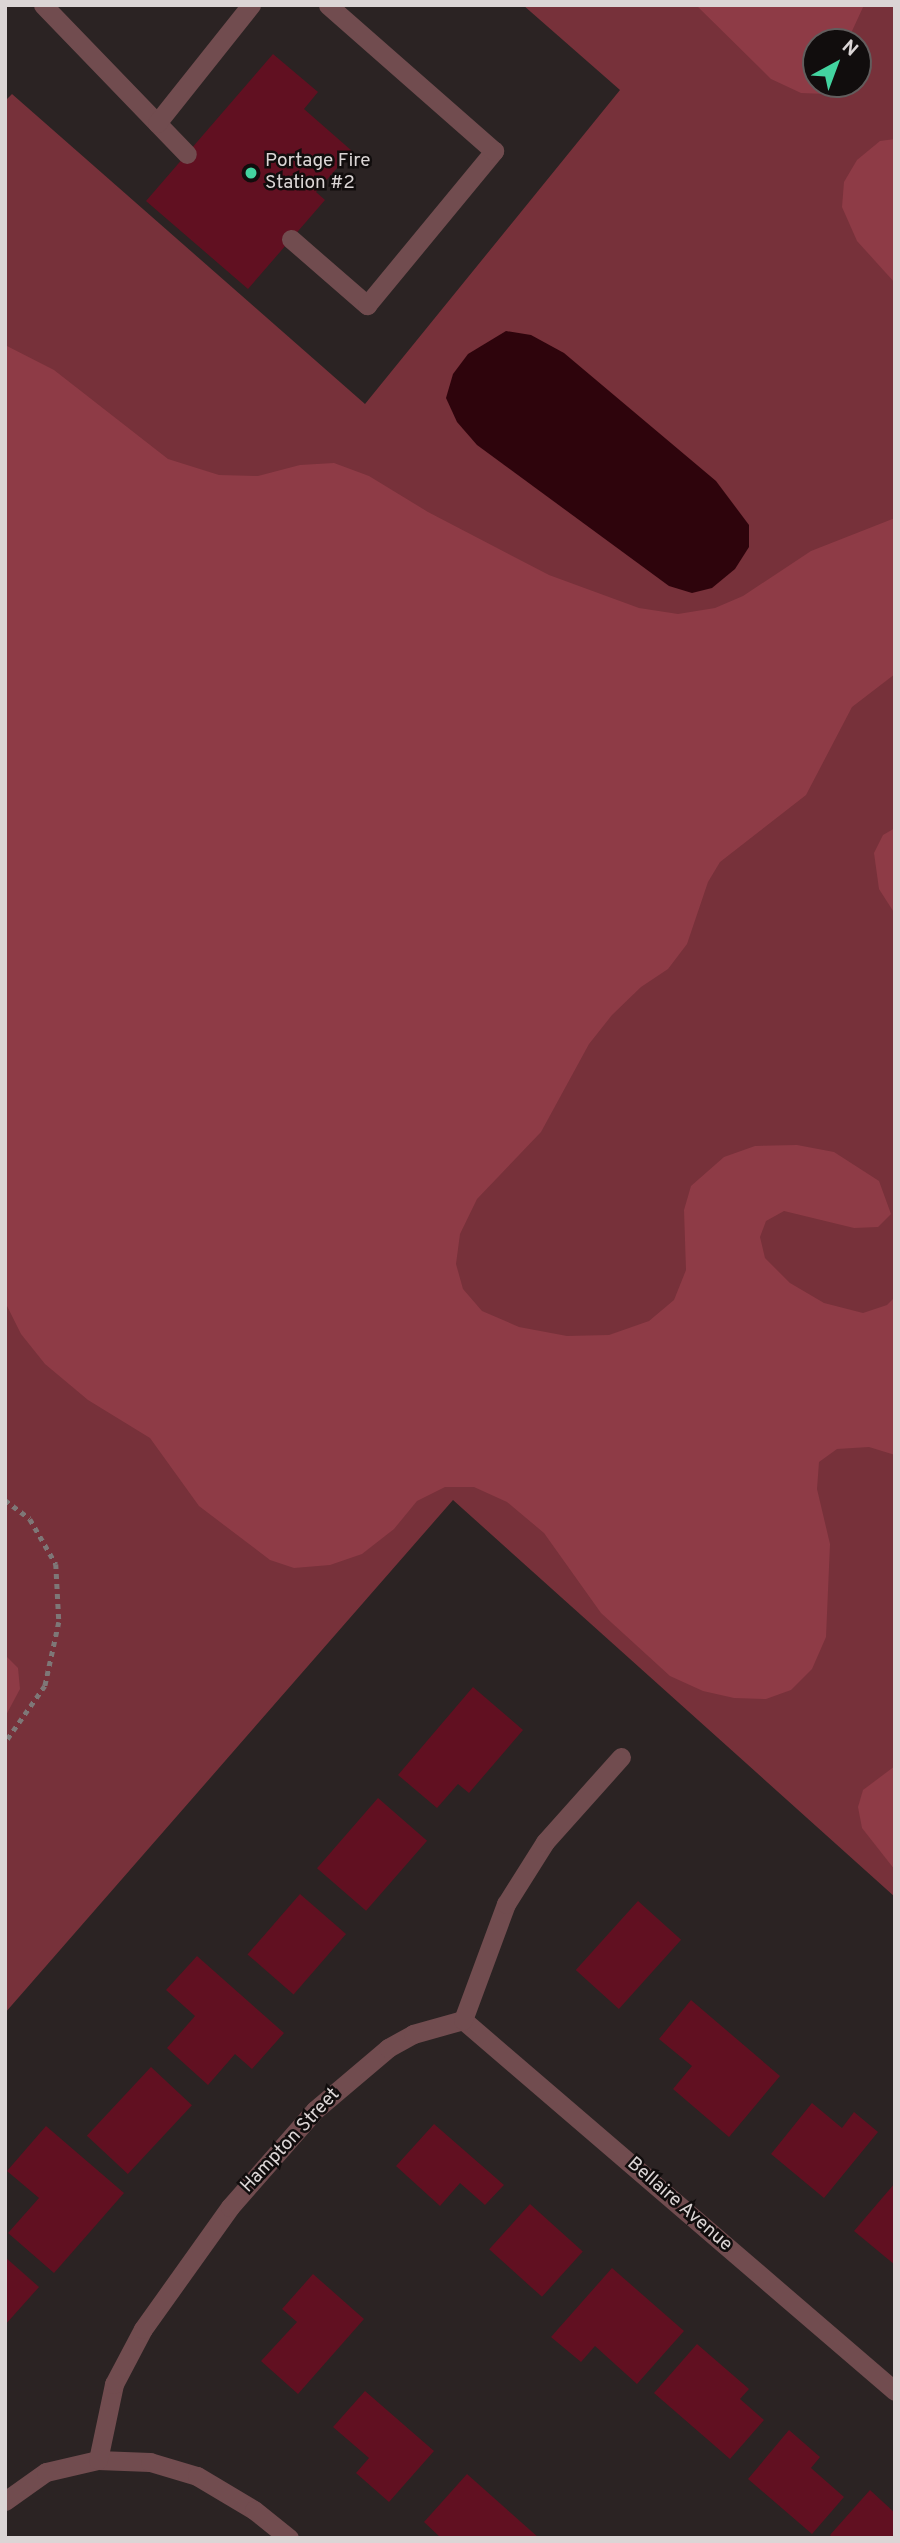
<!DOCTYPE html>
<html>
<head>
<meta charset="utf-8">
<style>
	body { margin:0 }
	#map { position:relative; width:900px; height:2543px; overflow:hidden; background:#2b2323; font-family:Overpass,sans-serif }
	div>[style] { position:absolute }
	.green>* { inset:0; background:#77313a }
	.forest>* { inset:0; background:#8e3b46 }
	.water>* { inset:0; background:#2e040c }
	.building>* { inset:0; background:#611021; transform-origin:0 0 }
	.path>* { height:4.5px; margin-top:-2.25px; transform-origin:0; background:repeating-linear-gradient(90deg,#7e7777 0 5px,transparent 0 10px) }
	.service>* { height:19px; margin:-9.5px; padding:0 9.5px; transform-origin:9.5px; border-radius:9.5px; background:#714c4f }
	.minor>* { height:19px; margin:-9.5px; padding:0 9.5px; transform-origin:9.5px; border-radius:9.5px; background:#714c4f }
	.dots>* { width:19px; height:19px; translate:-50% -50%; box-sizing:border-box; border:4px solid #110d0d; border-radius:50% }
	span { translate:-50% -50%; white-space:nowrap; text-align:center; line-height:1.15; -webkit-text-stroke:5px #110d0d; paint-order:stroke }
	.poi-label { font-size:19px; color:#dbd5d5 }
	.left { translate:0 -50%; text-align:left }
	.street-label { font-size:19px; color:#dbd5d5 }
	.frame { position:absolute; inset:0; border:7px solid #dbd5d5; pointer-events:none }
	.north { position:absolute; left:802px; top:28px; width:70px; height:70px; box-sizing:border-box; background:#110d0d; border:2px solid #625d5d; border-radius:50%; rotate:41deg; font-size:19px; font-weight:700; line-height:28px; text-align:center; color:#dbd5d5 }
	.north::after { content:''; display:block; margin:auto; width:24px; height:32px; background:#43d4a0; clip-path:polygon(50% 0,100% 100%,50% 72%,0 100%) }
</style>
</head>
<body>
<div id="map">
	<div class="green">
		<div style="clip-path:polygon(evenodd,523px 5px,895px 5px,895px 1897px,453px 1500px,5px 2013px,5px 101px,12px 94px,365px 404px,620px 90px,523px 5px,816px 42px,858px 42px,858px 84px,816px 84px,816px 42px)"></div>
	</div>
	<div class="forest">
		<div style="clip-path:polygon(696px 5px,864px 5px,847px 42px,816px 42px,816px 84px,839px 84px,826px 94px,801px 93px,771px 79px)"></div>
		<div style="clip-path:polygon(895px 139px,895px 283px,857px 241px,842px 207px,844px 182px,857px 160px,880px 141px)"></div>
		<div style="clip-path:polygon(5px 345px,54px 370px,168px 459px,219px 475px,258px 476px,300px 465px,334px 463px,369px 476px,428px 512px,549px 575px,639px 608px,678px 614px,715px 608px,743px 596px,811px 551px,895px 518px,895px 674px,852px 707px,806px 795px,720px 862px,708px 882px,687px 944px,668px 969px,641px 987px,612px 1015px,589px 1044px,541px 1132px,477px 1199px,460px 1234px,456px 1264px,463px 1289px,482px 1311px,519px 1327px,567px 1336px,609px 1335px,649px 1321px,674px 1300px,686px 1270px,684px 1210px,691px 1186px,724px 1157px,755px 1146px,797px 1145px,834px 1152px,879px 1181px,891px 1214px,878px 1227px,854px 1228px,784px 1211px,766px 1221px,760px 1237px,765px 1258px,790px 1283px,824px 1303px,863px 1313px,887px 1305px,895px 1297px,895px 1455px,869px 1447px,837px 1449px,819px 1462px,817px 1489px,830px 1544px,826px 1637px,812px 1669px,791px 1690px,766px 1699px,734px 1698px,703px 1691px,670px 1676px,601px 1613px,544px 1533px,507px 1502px,474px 1487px,445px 1487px,417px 1501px,394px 1529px,362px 1554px,330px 1565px,294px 1568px,270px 1560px,199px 1506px,150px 1438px,88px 1400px,45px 1364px,21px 1334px,5px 1302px)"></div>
		<div style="clip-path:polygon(895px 828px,895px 914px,879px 889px,874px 853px,883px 835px)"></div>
		<div style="clip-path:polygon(5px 1655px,18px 1668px,20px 1689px,5px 1717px)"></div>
		<div style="clip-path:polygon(895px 1766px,895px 1870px,862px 1828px,858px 1807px,863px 1790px)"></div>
	</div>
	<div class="water">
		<div style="clip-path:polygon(506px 331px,531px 335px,564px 353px,716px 481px,749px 525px,749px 547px,735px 569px,712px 588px,692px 593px,669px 586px,477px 445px,457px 422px,446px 398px,453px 374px,468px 354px)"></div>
	</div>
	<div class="building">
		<div style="clip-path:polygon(273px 54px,318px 92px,304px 109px,352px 151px,316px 192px,325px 200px,248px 289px,146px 201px)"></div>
		<div style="clip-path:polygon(473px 1687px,523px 1730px,469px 1793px,458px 1784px,437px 1808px,398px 1775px)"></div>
		<div style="left:378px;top:1798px;width:65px;height:93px;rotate:41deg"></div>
		<div style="left:300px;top:1894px;width:61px;height:80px;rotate:41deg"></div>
		<div style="left:638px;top:1901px;width:58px;height:93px;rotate:42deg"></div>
		<div style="clip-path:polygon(197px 1956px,284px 2033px,252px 2069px,235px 2054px,208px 2085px,167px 2048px,195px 2016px,166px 1990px)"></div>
		<div style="clip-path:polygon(691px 2000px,780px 2076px,729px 2137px,673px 2089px,692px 2066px,659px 2039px)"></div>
		<div style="left:151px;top:2067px;width:56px;height:94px;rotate:43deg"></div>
		<div style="clip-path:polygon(812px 2103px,842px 2128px,854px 2112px,878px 2132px,824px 2198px,771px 2154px)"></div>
		<div style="clip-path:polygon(434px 2124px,504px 2185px,485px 2205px,460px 2183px,440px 2206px,396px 2166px)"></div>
		<div style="clip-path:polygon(46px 2126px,124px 2193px,54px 2273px,8px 2233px,39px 2198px,7px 2171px)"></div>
		<div style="clip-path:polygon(895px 2183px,895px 2265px,854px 2231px)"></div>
		<div style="left:530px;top:2204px;width:71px;height:61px;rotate:42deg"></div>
		<div style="clip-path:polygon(5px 2257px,39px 2287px,5px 2325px)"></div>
		<div style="clip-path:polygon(612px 2268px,684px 2331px,637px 2384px,595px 2346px,581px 2362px,551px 2337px)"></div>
		<div style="clip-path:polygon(313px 2274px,364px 2319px,298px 2394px,261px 2361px,297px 2322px,282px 2309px)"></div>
		<div style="clip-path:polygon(697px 2344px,749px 2389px,740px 2399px,764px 2420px,730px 2459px,654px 2393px)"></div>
		<div style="clip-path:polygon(365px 2391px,434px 2451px,389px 2502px,356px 2473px,369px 2458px,333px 2427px)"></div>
		<div style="clip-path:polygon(789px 2430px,820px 2457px,811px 2468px,844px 2497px,812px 2534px,748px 2479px)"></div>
		<div style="clip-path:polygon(467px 2474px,539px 2538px,441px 2538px,424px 2522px)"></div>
		<div style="clip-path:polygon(870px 2490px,895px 2513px,895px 2538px,833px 2538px,830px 2535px)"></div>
	</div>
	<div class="path">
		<div style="left:5px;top:1500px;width:31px;rotate:37deg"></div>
		<div style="left:30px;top:1519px;width:52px;rotate:60deg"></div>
		<div style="left:56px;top:1564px;width:58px;rotate:87deg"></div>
		<div style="left:59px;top:1622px;width:66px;rotate:102.3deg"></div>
		<div style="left:45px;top:1686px;width:70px;rotate:125.1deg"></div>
	</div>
	<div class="service">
		<div style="left:43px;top:5px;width:207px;rotate:46deg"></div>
		<div style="left:157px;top:123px;width:151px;rotate:-51.5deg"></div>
		<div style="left:291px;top:239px;width:101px;rotate:41deg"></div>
		<div style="left:367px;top:305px;width:200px;rotate:-50.5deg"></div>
		<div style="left:494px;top:151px;width:221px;rotate:-138.7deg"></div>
	</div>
	<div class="minor">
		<div style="left:463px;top:2020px;width:569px;rotate:40.66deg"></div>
		<div style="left:98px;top:2460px;width:52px;rotate:2.2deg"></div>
		<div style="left:150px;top:2462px;width:49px;rotate:16.6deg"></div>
		<div style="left:197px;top:2476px;width:66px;rotate:30.8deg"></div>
		<div style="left:254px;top:2510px;width:45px;rotate:38.7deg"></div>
		<div style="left:5px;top:2501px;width:50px;rotate:-35.3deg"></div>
		<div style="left:46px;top:2472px;width:53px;rotate:-13deg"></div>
		<div style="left:98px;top:2460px;width:78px;rotate:-78.1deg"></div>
		<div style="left:114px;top:2384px;width:62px;rotate:-62.2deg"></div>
		<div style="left:143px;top:2329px;width:150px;rotate:-54.5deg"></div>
		<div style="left:230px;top:2207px;width:129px;rotate:-48.8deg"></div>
		<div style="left:315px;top:2110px;width:96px;rotate:-40.3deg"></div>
		<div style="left:388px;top:2048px;width:29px;rotate:-29deg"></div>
		<div style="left:413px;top:2034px;width:52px;rotate:-15.6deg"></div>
		<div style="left:463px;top:2020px;width:124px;rotate:-69.7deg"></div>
		<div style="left:506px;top:1904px;width:73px;rotate:-57.8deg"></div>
		<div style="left:545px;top:1842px;width:114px;rotate:-48.2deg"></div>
	</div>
	<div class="dots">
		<div style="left:251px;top:173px;background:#43d4a0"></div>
	</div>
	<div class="poi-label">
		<span class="left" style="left:265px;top:173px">Portage Fire<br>Station #2</span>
	</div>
	<div class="street-label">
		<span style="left:291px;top:2141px;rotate:-47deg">Hampton Street</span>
		<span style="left:679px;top:2205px;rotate:41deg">Bellaire Avenue</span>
	</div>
	<div class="frame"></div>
	<div class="north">N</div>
</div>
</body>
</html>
